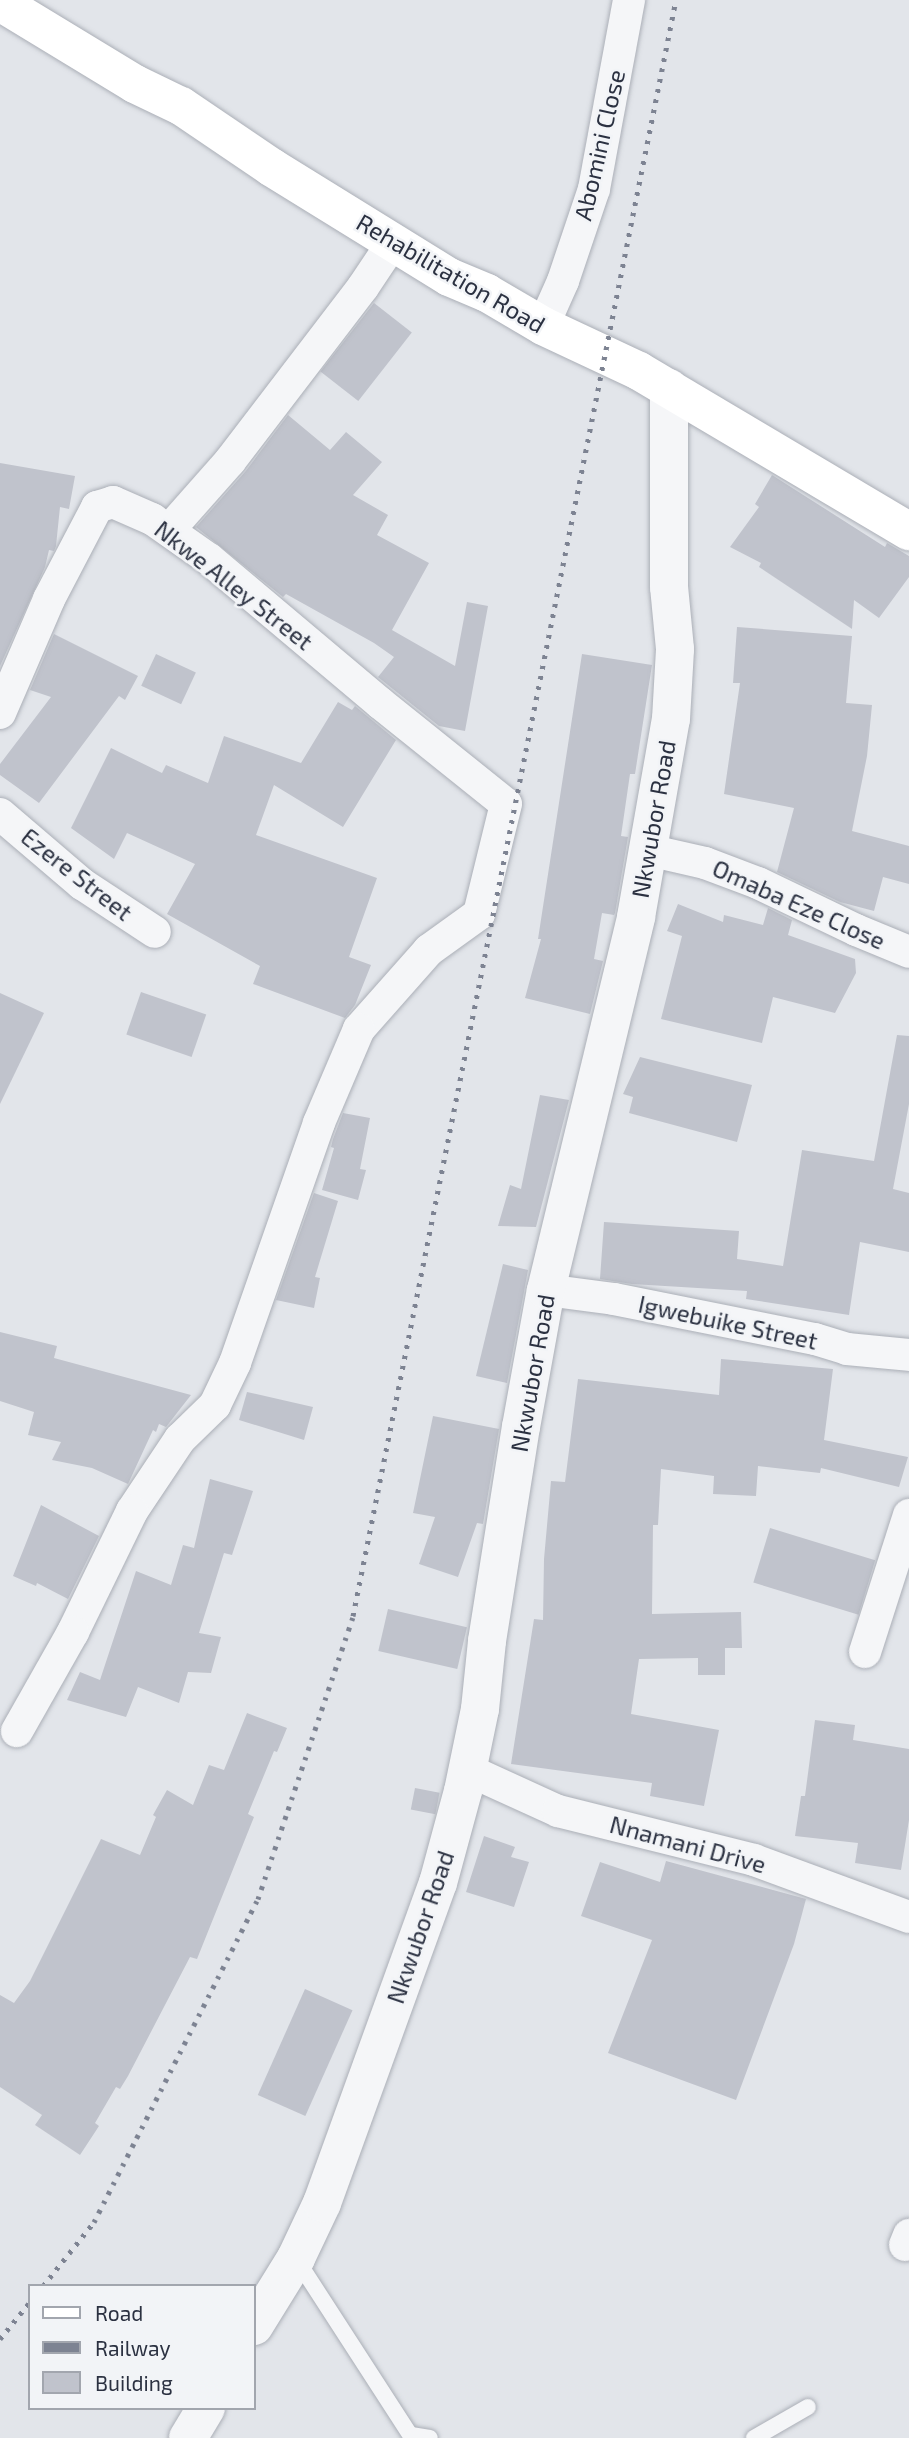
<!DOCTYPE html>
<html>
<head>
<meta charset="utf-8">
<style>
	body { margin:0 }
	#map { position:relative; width:909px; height:2438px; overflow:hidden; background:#e2e5ea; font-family:"Exo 2",sans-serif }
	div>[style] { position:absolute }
	.building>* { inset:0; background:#c0c3cc; transform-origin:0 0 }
	.roads { filter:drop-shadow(0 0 2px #abafb7) drop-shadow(0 0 2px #abafb7) }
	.service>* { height:16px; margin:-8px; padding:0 8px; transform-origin:8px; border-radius:8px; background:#f5f6f8 }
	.minor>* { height:32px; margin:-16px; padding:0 16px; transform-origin:16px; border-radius:16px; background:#f5f6f8 }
	.tertiary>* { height:38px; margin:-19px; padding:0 19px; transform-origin:19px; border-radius:19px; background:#f5f6f8 }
	.secondary>* { height:38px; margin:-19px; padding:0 19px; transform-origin:19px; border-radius:19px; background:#fff }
	.rail>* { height:5px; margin-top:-2.5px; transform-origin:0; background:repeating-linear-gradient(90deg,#7d8392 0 3.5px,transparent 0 10.5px) }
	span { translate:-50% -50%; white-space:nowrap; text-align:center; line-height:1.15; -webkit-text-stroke:5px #f2f4f7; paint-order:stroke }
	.street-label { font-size:24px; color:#2b3141 }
	.legend { position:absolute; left:28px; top:2284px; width:228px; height:126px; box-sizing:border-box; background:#f2f4f7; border:2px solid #a2a6ae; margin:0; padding:9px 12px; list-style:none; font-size:21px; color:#2b3141 }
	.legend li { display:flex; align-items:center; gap:14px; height:35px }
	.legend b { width:35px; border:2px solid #a2a6ae }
</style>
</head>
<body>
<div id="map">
	<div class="building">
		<div style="left:374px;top:303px;width:48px;height:87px;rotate:38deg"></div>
		<div style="clip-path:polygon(288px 415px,330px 450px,346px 432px,382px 462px,353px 495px,388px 515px,377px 535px,429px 563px,392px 630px,455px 666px,467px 602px,488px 606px,465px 731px,439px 726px,378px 677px,394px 657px,374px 643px,286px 594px,283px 597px,196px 527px,245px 472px)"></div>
		<div style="clip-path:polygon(0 463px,75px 476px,69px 509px,60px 507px,56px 546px,54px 551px,49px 550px,45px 567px,0 666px)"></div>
		<div style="clip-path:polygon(772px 475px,885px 547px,887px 543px,909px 556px,909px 577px,879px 618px,854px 600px,852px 629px,759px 567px,761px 563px,730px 547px,759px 507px,755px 504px)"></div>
		<div style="clip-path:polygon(737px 627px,852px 636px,846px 703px,872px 705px,867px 756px,852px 831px,909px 846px,909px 884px,883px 877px,874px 911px,840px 902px,777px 872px,794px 808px,724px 794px,740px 683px,733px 683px)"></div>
		<div style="clip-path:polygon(54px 634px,138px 676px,125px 700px,119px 696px,39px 803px,0 775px,0 764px,51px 697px,30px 690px)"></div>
		<div style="left:156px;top:654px;width:44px;height:35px;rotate:25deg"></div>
		<div style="clip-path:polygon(582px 654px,652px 665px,635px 774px,630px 774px,621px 836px,628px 837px,615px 913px,614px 915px,602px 913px,594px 959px,603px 961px,590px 1014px,525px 998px,541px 939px,538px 939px)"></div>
		<div style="clip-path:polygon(338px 702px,352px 710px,355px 706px,396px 740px,343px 827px,274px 785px,256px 835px,377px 878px,349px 957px,371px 965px,355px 1005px,345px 1018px,253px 984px,260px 966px,167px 914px,195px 864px,127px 833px,114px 859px,71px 828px,111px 748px,162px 773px,166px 765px,208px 783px,224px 736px,301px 763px)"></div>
		<div style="clip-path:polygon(678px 904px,723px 922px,724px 915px,763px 925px,768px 908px,792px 920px,788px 935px,855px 959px,856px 973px,835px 1013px,773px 997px,762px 1043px,661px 1019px,682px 936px,667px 931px)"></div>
		<div style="left:141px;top:992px;width:69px;height:45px;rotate:19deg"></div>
		<div style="clip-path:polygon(0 993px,44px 1013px,0 1104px)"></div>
		<div style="clip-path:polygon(897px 1035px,909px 1036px,909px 1104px,893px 1189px,909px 1193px,909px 1252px,860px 1242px,849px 1315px,746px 1299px,747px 1291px,632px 1284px,600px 1279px,604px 1222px,739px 1231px,737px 1259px,783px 1266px,802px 1150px,874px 1161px)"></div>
		<div style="clip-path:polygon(640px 1057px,752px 1085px,737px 1142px,629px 1113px,633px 1097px,623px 1094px)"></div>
		<div style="clip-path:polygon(540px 1095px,569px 1100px,536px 1227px,498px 1226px,510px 1185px,521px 1189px)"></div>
		<div style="clip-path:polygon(343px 1113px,370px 1118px,360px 1169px,366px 1170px,358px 1200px,322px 1190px,334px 1148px,331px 1147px,333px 1139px)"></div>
		<div style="clip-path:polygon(314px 1193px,338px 1201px,315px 1277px,320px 1278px,314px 1308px,276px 1300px)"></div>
		<div style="clip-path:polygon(503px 1264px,528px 1270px,507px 1383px,476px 1376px)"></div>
		<div style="clip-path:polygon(0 1332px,57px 1346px,54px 1358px,191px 1395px,166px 1427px,159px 1424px,156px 1432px,153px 1430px,128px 1484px,92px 1468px,52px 1460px,61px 1442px,28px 1435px,34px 1412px,0 1401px)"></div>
		<div style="clip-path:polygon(721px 1359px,833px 1369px,824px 1440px,908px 1457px,899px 1487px,821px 1468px,820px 1473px,758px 1466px,756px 1496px,713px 1494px,714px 1476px,661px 1469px,658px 1525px,653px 1525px,652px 1614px,741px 1612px,742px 1648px,725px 1648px,725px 1675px,698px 1675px,698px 1658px,639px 1659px,631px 1714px,719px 1730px,704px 1806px,650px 1796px,652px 1783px,511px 1764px,534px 1619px,543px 1620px,544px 1559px,551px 1481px,565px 1482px,578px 1379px,719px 1395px)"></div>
		<div style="clip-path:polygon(247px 1392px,313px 1407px,304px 1440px,239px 1420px)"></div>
		<div style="clip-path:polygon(433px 1416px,499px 1429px,483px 1524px,477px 1523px,458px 1577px,419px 1564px,435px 1517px,413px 1513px)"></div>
		<div style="clip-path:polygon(210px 1479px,253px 1491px,232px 1555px,224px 1553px,199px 1633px,221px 1637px,211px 1673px,188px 1672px,179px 1703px,138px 1687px,126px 1717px,67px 1700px,80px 1672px,100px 1680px,136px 1571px,171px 1585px,183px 1545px,194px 1548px)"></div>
		<div style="clip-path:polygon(41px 1505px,99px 1536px,68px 1599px,37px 1583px,36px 1586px,13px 1576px)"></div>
		<div style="left:770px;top:1528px;width:110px;height:57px;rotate:17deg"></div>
		<div style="left:388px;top:1609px;width:81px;height:43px;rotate:13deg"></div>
		<div style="clip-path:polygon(247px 1713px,287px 1728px,277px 1752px,274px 1751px,248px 1814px,254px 1817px,197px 1959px,190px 1957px,128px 2076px,120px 2089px,116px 2087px,95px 2123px,99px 2126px,80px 2155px,35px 2125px,42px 2115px,0 2087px,0 1995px,14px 2003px,30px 1981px,101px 1839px,140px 1855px,156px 1817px,153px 1815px,167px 1790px,193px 1805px,209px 1765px,224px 1770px)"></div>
		<div style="clip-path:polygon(815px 1720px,855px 1725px,853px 1740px,909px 1749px,909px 1820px,901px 1870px,855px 1863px,858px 1843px,795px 1836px,801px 1796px,805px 1796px)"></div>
		<div style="left:415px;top:1788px;width:25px;height:22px;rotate:11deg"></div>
		<div style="clip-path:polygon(484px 1836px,515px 1847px,511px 1857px,529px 1862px,514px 1907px,466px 1892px)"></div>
		<div style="clip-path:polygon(666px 1861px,806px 1899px,794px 1944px,736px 2100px,608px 2053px,652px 1940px,581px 1916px,600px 1862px,660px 1882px)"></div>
		<div style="left:305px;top:1989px;width:52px;height:116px;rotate:24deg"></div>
	</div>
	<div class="roads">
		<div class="service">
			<div style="left:297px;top:2260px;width:212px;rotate:57.1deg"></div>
			<div style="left:411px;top:2435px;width:19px;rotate:9deg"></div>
			<div style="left:754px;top:2438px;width:62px;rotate:-29.9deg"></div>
		</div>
		<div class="minor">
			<div style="left:543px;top:326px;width:49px;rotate:-66deg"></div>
			<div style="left:563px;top:281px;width:97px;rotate:-71.4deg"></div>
			<div style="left:594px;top:189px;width:192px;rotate:-79.5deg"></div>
			<div style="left:169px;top:530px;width:92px;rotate:-48.5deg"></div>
			<div style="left:230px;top:461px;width:219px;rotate:-52.6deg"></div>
			<div style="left:363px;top:287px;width:54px;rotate:-56.3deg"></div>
			<div style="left:0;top:713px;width:124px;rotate:-66.7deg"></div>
			<div style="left:49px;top:599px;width:104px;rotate:-62.4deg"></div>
			<div style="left:97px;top:507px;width:17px;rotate:-17deg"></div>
			<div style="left:113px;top:502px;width:43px;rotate:23.6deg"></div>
			<div style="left:152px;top:519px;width:70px;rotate:35.1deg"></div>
			<div style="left:209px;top:559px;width:224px;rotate:40.1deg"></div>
			<div style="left:380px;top:703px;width:161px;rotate:38.7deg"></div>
			<div style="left:506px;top:804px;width:113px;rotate:103.8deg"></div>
			<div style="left:479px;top:914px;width:62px;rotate:144.2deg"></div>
			<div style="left:429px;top:950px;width:106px;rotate:131.5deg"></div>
			<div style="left:359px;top:1029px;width:102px;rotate:113.1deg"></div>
			<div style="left:319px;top:1123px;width:254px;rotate:109.3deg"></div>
			<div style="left:235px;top:1363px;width:47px;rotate:115.5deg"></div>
			<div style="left:215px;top:1405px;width:49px;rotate:135.8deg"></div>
			<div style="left:180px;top:1439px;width:87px;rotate:123.7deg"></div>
			<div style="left:132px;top:1511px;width:135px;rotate:116deg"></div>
			<div style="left:73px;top:1632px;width:114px;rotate:119.5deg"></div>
			<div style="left:0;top:814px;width:108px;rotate:40.5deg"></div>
			<div style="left:82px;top:884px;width:87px;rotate:33.3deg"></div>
			<div style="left:648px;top:850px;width:58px;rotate:12.8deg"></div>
			<div style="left:705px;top:863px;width:57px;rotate:20.7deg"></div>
			<div style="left:758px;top:883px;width:109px;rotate:25.6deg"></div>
			<div style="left:856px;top:930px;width:57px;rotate:22.5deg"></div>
			<div style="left:546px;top:1290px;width:69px;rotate:7.5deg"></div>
			<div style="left:614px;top:1299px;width:205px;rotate:11.3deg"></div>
			<div style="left:815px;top:1339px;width:34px;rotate:17deg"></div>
			<div style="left:847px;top:1349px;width:62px;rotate:5.5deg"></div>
			<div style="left:865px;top:1652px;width:144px;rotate:-72.2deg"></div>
			<div style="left:468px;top:1770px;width:99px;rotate:24.5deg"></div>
			<div style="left:558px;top:1811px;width:202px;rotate:14deg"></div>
			<div style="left:754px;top:1860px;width:165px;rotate:20.2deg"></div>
			<div style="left:905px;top:2245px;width:11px;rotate:-68deg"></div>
		</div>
		<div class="tertiary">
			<div style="left:254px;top:2326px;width:80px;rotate:-58.3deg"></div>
			<div style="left:296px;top:2258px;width:61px;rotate:-64.7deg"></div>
			<div style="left:322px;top:2203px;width:340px;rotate:-70.1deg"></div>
			<div style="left:438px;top:1883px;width:95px;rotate:-74.8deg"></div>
			<div style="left:463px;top:1791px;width:84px;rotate:-78.3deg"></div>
			<div style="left:480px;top:1709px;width:68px;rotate:-84.1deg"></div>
			<div style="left:487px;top:1641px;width:217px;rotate:-81deg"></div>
			<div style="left:521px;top:1427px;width:139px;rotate:-79.7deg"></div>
			<div style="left:546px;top:1290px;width:384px;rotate:-76.4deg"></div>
			<div style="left:636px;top:917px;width:201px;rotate:-80deg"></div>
			<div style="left:671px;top:719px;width:70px;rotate:-86.7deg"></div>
			<div style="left:675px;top:649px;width:62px;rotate:-95.5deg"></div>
			<div style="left:669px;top:587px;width:199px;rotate:-90deg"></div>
			<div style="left:188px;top:2438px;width:35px;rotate:-59deg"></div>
		</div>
		<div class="secondary">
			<div style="left:0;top:2px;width:158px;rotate:31.3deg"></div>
			<div style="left:135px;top:84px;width:51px;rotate:25.6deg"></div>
			<div style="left:181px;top:106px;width:109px;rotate:34.1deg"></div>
			<div style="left:271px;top:167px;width:209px;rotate:31.7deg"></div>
			<div style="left:449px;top:277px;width:41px;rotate:22.8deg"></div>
			<div style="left:487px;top:293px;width:65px;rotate:30.5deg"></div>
			<div style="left:543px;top:326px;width:106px;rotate:25.1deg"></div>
			<div style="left:639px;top:371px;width:314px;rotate:30.7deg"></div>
		</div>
	</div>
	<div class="rail">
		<div style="left:43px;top:2286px;width:82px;rotate:-51.4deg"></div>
		<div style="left:94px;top:2222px;width:362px;rotate:-63.1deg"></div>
		<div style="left:258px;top:1899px;width:299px;rotate:-71.4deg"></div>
		<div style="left:353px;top:1616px;width:1648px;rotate:-78.7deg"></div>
		<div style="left:0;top:2339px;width:48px;rotate:-51deg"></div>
	</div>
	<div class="street-label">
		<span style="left:599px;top:145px;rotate:-77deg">Abomini Close</span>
		<span style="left:451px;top:273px;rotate:30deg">Rehabilitation Road</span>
		<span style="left:234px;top:585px;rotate:38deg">Nkwe Alley Street</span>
		<span style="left:653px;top:819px;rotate:-80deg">Nkwubor Road</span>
		<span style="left:77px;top:874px;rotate:38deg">Ezere Street</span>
		<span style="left:799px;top:904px;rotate:24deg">Omaba Eze Close</span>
		<span style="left:728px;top:1322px;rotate:12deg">Igwebuike Street</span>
		<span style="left:532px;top:1373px;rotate:-80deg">Nkwubor Road</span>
		<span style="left:688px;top:1844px;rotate:15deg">Nnamani Drive</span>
		<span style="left:420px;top:1927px;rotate:-71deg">Nkwubor Road</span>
	</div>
	<ul class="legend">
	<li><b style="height:9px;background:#fff"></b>Road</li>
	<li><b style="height:9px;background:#7d8392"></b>Railway</li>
	<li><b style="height:19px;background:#c0c3cc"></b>Building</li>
	</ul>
</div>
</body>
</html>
